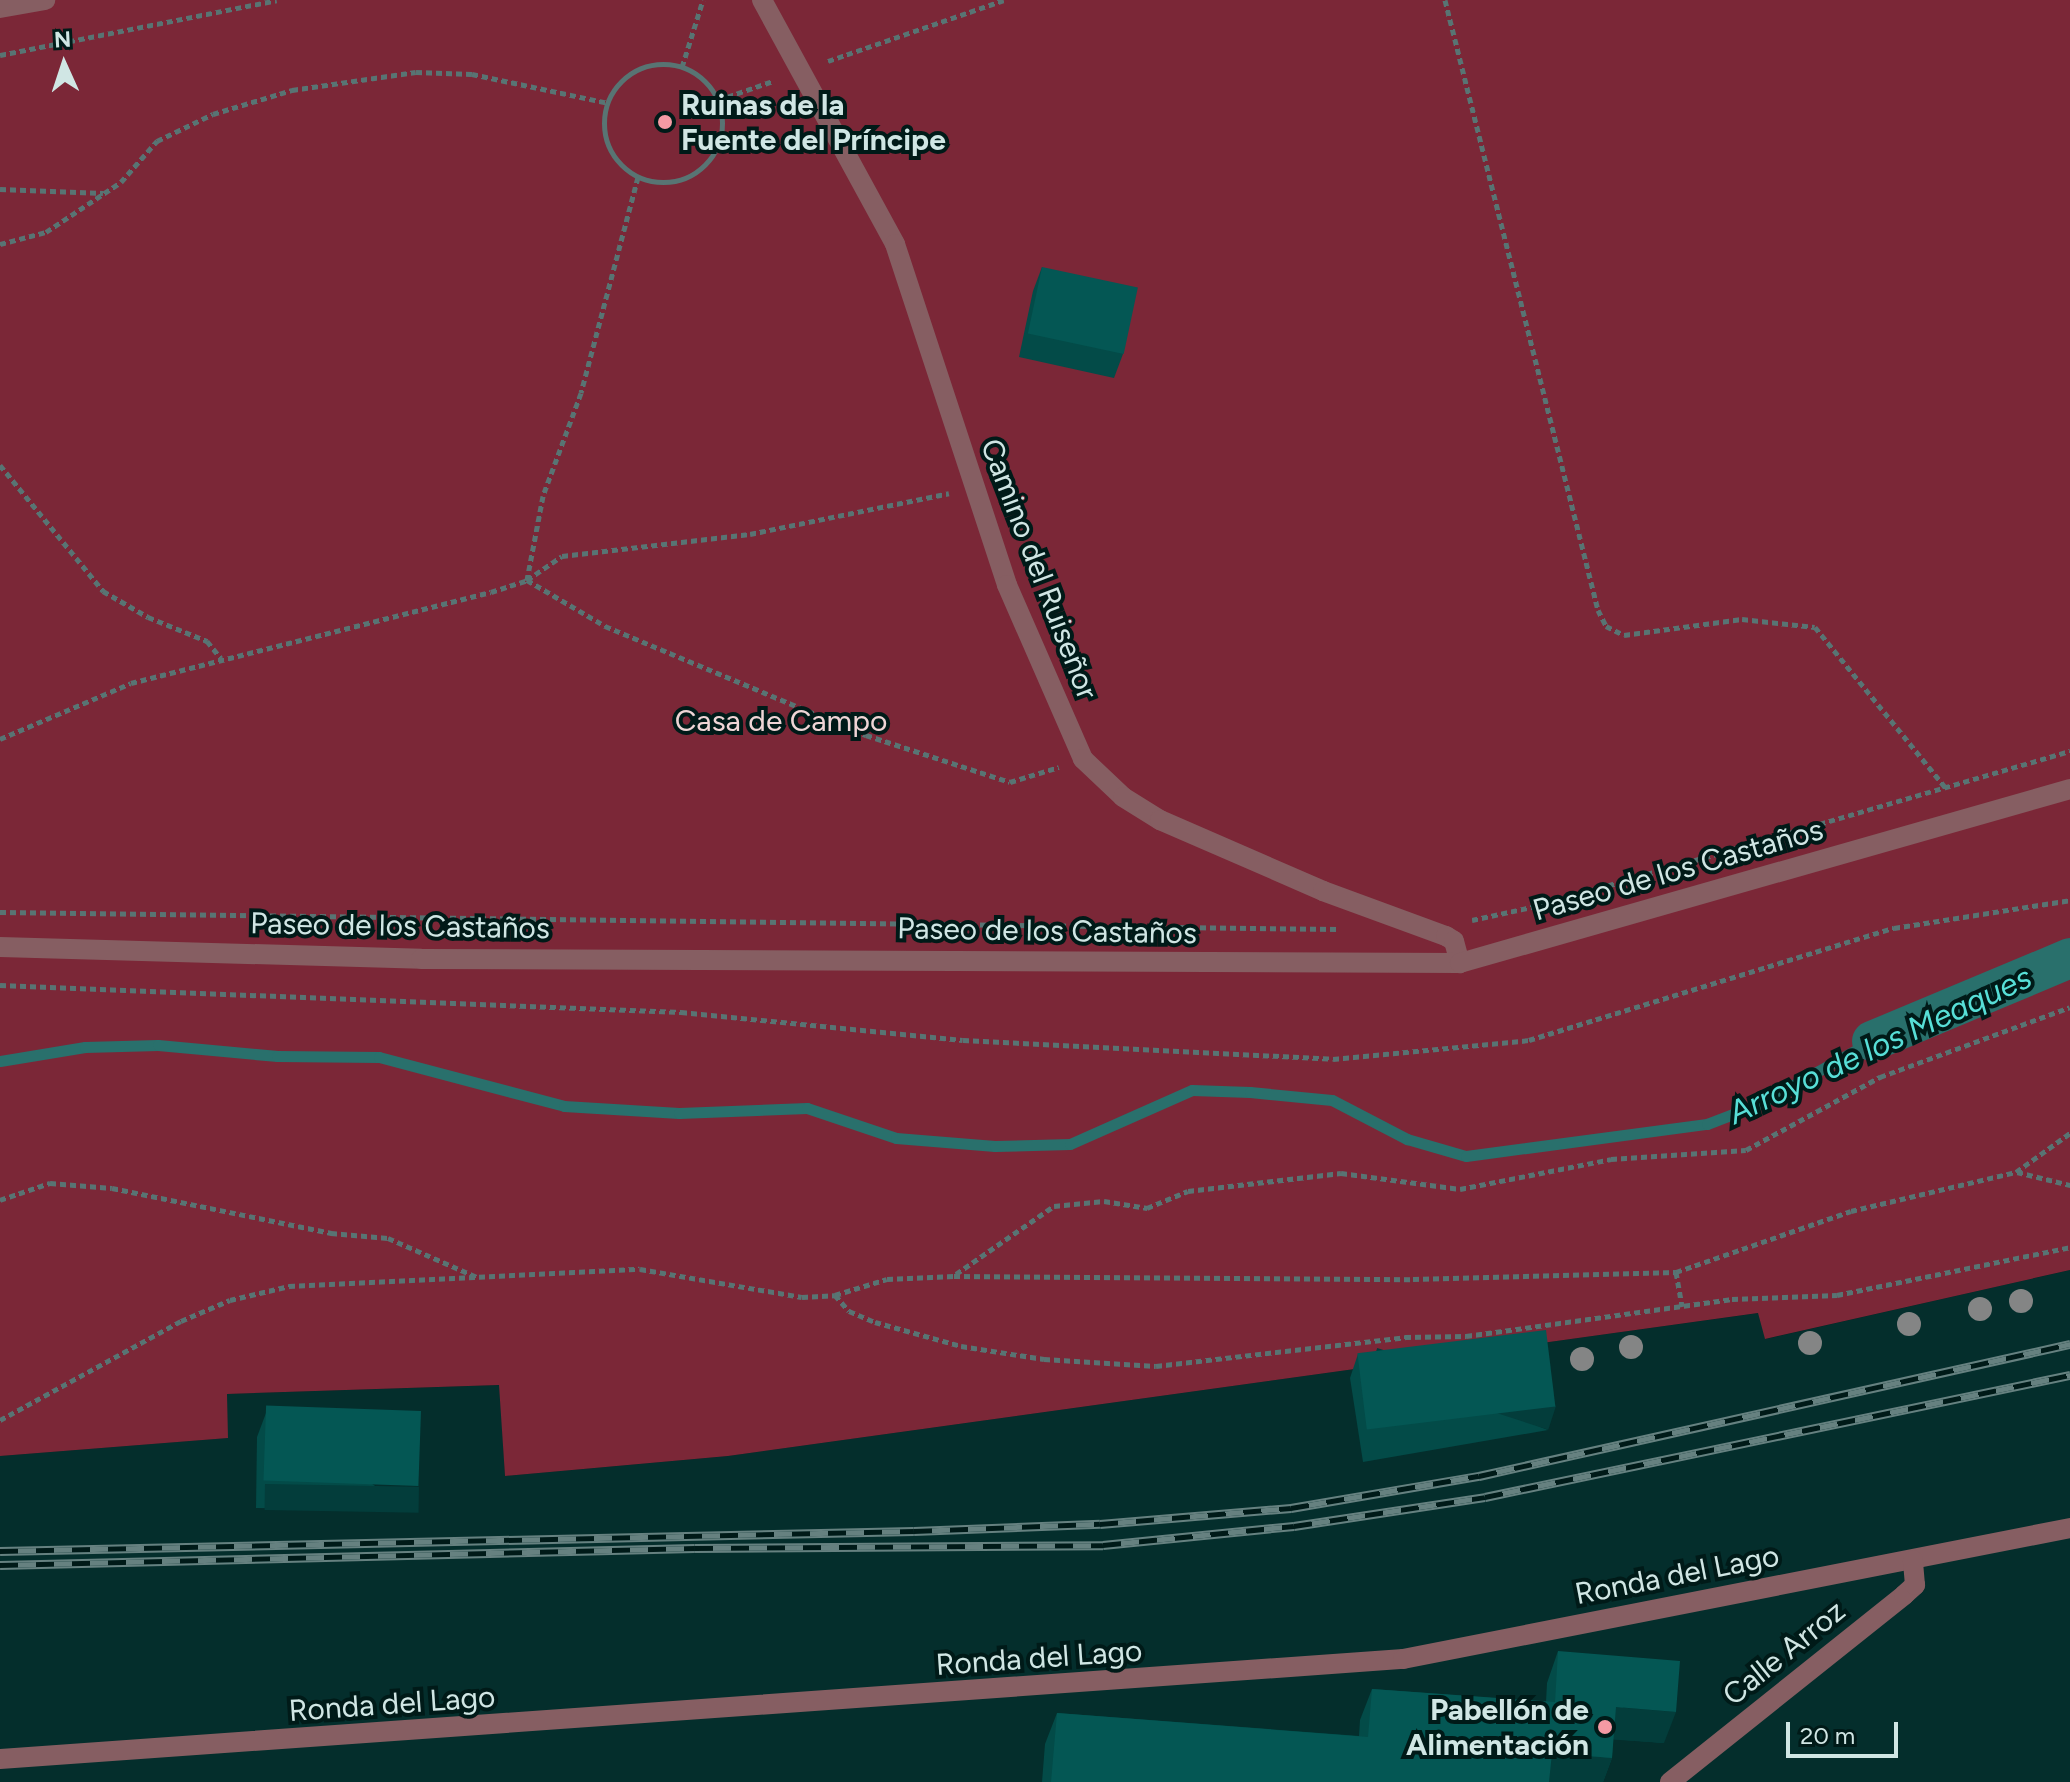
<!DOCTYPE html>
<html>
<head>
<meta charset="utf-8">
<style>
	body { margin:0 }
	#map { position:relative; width:2070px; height:1782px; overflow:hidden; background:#022322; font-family:Figtree,sans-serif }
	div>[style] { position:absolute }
	.built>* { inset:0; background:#042e2c }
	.forest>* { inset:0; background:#7b2737 }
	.stream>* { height:11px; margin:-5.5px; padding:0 5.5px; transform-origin:5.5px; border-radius:5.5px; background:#29706c }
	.canal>* { height:40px; margin:-20px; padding:0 20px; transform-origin:20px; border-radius:20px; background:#29706c }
	.path>* { height:5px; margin-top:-2.5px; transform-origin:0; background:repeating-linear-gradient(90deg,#587473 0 6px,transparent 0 10px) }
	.path>.ring { margin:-2.5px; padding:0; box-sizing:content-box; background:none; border:5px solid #587473; border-radius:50% }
	.minor>* { height:20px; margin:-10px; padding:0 10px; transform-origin:10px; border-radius:10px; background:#865e62 }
	.rail>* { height:9px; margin-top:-4.5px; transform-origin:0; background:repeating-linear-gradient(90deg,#001a18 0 18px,#668180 0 36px); box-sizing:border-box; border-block:2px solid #668180 }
	.trees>* { width:24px; height:24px; margin:-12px; border-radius:50%; background:#848585 }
	.wall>* { inset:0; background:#034b48 }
	.shaded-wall>* { inset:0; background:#033d3b; transform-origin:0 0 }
	.building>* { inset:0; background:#045754; transform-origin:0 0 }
	.dots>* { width:22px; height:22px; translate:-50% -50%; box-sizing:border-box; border:4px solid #001a18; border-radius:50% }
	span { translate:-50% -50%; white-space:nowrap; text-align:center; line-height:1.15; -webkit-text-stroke:8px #001a18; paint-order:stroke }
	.poi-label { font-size:30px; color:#d0e6e4; font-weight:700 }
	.left { translate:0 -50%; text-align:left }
	.right { translate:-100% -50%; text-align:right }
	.street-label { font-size:30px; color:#d0e6e4 }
	.park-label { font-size:30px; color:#efd5d6 }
	.water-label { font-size:32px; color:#57dfd7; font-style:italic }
	.north { position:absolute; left:24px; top:24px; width:80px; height:80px; -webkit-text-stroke:6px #001a18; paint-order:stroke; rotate:357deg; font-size:22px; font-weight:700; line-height:32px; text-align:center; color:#d0e6e4 }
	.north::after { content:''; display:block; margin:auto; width:28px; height:36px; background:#d0e6e4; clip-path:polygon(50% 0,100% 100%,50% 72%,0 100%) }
	.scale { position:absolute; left:1786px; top:1722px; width:112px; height:36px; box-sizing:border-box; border:4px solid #d0e6e4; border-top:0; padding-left:10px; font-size:24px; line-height:28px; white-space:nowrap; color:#d0e6e4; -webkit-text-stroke:6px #001a18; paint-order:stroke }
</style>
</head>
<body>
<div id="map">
	<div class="built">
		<div style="clip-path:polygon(2070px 1270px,2070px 1782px,0 1782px,0 1456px,227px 1438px,227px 1394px,500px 1385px,505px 1476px,728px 1456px,1759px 1313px,1766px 1339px)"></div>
	</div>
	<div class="forest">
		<div style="clip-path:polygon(0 0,2070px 0,2070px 1270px,1765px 1339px,1758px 1313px,728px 1456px,505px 1476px,499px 1385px,227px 1394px,228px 1438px,0 1456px)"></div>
	</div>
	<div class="stream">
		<div style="left:0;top:1061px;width:86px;rotate:-9.4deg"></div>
		<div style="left:85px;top:1047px;width:73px;rotate:-1.6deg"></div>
		<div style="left:158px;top:1045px;width:120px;rotate:5.3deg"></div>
		<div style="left:277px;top:1056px;width:102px;rotate:0.6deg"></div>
		<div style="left:379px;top:1057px;width:191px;rotate:14.8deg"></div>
		<div style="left:564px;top:1106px;width:115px;rotate:3.5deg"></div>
		<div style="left:679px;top:1113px;width:128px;rotate:-2.2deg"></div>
		<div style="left:807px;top:1108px;width:94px;rotate:18.6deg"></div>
		<div style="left:896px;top:1138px;width:99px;rotate:4.6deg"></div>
		<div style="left:995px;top:1146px;width:75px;rotate:-1.5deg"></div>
		<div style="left:1070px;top:1144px;width:133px;rotate:-23.9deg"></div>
		<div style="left:1192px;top:1090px;width:58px;rotate:2deg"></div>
		<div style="left:1250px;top:1092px;width:82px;rotate:5.6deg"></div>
		<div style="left:1332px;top:1100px;width:85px;rotate:27.5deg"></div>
		<div style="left:1407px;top:1139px;width:61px;rotate:16.1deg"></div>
		<div style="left:1466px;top:1156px;width:243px;rotate:-7.6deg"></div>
		<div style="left:1707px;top:1124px;width:56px;rotate:-21deg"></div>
		<div style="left:1759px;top:1104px;width:129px;rotate:-29.1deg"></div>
	</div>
	<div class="canal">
		<div style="left:1872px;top:1041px;width:215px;rotate:-22.7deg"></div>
	</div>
	<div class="path">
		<div style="left:1445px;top:0;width:629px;rotate:75.92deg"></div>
		<div style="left:1598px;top:610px;width:18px;rotate:63deg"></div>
		<div style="left:1606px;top:626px;width:20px;rotate:27deg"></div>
		<div style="left:1624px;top:635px;width:119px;rotate:-7.7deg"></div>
		<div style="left:1742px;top:619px;width:73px;rotate:6.3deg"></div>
		<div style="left:1815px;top:627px;width:208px;rotate:50.9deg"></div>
		<div style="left:0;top:55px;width:282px;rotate:-11.2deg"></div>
		<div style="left:828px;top:61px;width:186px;rotate:-19.1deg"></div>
		<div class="ring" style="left:604px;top:64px;width:113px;height:113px"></div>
		<div style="left:682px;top:67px;width:70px;rotate:-72.6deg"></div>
		<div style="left:718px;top:100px;width:58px;rotate:-19.1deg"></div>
		<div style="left:638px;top:177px;width:223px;rotate:104.8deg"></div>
		<div style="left:581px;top:393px;width:110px;rotate:110.3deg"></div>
		<div style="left:543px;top:496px;width:86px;rotate:100.8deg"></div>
		<div style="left:527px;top:580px;width:91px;rotate:30.5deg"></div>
		<div style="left:605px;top:626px;width:283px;rotate:22.7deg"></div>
		<div style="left:866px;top:735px;width:151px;rotate:18.1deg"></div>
		<div style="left:1010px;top:782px;width:51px;rotate:-17deg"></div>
		<div style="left:0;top:189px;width:103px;rotate:2.2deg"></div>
		<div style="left:0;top:244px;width:48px;rotate:-14.6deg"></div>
		<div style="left:46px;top:232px;width:90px;rotate:-33.7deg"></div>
		<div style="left:121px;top:182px;width:55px;rotate:-48.7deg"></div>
		<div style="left:157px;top:141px;width:62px;rotate:-25.7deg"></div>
		<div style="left:213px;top:114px;width:83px;rotate:-16.9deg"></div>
		<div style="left:292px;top:90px;width:125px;rotate:-8.3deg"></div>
		<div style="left:416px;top:72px;width:56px;rotate:2deg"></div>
		<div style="left:472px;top:74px;width:139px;rotate:12deg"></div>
		<div style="left:0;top:465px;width:163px;rotate:50.7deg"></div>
		<div style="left:103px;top:591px;width:52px;rotate:30deg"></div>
		<div style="left:148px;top:617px;width:64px;rotate:22.1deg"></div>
		<div style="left:207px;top:641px;width:22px;rotate:51deg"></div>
		<div style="left:0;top:739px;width:142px;rotate:-23.1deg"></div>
		<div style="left:131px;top:683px;width:371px;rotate:-14.2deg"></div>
		<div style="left:491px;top:592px;width:38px;rotate:-18deg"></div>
		<div style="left:527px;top:580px;width:42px;rotate:-34.4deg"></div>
		<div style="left:562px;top:556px;width:189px;rotate:-6.7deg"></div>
		<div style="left:750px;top:534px;width:203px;rotate:-11.6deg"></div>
		<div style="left:0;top:912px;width:1339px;rotate:0.73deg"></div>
		<div style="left:1472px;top:920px;width:71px;rotate:-12.3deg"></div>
		<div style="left:1541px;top:905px;width:551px;rotate:-16.23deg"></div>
		<div style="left:0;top:985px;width:682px;rotate:2.27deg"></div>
		<div style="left:681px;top:1012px;width:283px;rotate:5.7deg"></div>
		<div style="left:963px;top:1040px;width:370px;rotate:2.9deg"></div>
		<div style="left:1333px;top:1059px;width:197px;rotate:-5.5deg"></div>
		<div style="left:1529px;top:1040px;width:382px;rotate:-17.1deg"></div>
		<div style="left:1894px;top:928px;width:178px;rotate:-9deg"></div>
		<div style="left:2017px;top:1172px;width:55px;rotate:13.8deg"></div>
		<div style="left:0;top:1200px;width:53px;rotate:-18.8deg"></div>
		<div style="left:50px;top:1183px;width:62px;rotate:4.6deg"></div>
		<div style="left:112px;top:1188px;width:224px;rotate:11.6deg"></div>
		<div style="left:331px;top:1233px;width:57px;rotate:5deg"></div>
		<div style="left:388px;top:1238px;width:97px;rotate:23.7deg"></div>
		<div style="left:1676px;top:1272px;width:35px;rotate:80deg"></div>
		<div style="left:956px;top:1274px;width:119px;rotate:-34.8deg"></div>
		<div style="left:1054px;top:1206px;width:50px;rotate:-5.7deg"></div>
		<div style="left:1104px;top:1201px;width:44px;rotate:9.2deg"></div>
		<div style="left:1147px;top:1208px;width:44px;rotate:-22.5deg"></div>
		<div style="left:1188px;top:1191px;width:154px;rotate:-6.7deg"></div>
		<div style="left:1341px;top:1173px;width:120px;rotate:7.7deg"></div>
		<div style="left:1460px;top:1189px;width:154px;rotate:-11.2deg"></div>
		<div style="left:1611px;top:1159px;width:135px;rotate:-3.8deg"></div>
		<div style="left:1746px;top:1150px;width:153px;rotate:-28.6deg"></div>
		<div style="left:1880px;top:1077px;width:202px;rotate:-20.2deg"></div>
		<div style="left:835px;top:1295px;width:21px;rotate:49deg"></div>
		<div style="left:849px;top:1311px;width:28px;rotate:23deg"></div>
		<div style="left:875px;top:1322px;width:89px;rotate:15.6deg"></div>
		<div style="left:961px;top:1346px;width:84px;rotate:8.9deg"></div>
		<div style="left:1044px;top:1359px;width:112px;rotate:3.6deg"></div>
		<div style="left:1156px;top:1366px;width:251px;rotate:-6.6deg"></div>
		<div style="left:1405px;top:1337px;width:61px;rotate:-0.9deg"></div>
		<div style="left:1466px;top:1336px;width:269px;rotate:-7.9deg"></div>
		<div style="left:1732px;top:1299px;width:105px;rotate:-2.2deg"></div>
		<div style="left:1837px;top:1295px;width:238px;rotate:-11.6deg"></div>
		<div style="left:0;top:1420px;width:206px;rotate:-28.7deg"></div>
		<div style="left:181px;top:1321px;width:53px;rotate:-23.2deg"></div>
		<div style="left:230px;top:1300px;width:61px;rotate:-13.3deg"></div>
		<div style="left:289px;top:1286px;width:351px;rotate:-2.8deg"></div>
		<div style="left:640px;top:1269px;width:164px;rotate:9.8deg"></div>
		<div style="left:802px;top:1297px;width:33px;rotate:-3deg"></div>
		<div style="left:835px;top:1295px;width:54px;rotate:-17.1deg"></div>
		<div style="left:887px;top:1279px;width:67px;rotate:-2.6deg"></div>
		<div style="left:954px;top:1276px;width:459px;rotate:0.4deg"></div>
		<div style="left:1413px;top:1279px;width:263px;rotate:-1.5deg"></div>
		<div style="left:1676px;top:1272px;width:185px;rotate:-19.2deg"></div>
		<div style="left:1851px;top:1211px;width:170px;rotate:-13.3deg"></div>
		<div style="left:2016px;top:1172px;width:67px;rotate:-35.8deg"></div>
	</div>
	<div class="minor">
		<div style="left:762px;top:0;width:278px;rotate:61.4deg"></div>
		<div style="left:895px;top:244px;width:359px;rotate:71.8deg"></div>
		<div style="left:1007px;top:585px;width:190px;rotate:66.4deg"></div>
		<div style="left:1083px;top:759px;width:55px;rotate:43.5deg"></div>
		<div style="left:1123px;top:797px;width:44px;rotate:31.9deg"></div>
		<div style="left:1160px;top:820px;width:178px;rotate:23.5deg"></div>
		<div style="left:1323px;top:891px;width:131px;rotate:20.1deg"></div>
		<div style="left:1446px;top:936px;width:9px;rotate:32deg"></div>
		<div style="left:1454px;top:941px;width:23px;rotate:75deg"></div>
		<div style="left:0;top:8px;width:46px;rotate:-10.1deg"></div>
		<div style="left:0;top:947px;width:421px;rotate:1.6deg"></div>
		<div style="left:421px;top:959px;width:1039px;rotate:0.22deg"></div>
		<div style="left:1460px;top:963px;width:634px;rotate:-15.92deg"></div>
		<div style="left:0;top:1759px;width:1407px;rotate:-4.08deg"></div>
		<div style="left:1403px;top:1659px;width:680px;rotate:-11.11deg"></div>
		<div style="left:1670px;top:1782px;width:300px;rotate:-38.6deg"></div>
		<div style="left:1904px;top:1595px;width:15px;rotate:-42deg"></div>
		<div style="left:1915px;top:1585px;width:25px;rotate:-95deg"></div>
	</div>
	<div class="rail">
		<div style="left:0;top:1551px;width:914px;rotate:-1.25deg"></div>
		<div style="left:914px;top:1531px;width:186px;rotate:-2.2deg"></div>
		<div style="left:1100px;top:1524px;width:192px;rotate:-4.8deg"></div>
		<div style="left:1291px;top:1508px;width:191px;rotate:-9.7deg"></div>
		<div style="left:1479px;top:1476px;width:606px;rotate:-12.59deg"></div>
		<div style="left:0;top:1565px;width:695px;rotate:-1.4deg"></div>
		<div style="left:695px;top:1548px;width:408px;rotate:-0.4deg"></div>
		<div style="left:1103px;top:1545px;width:192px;rotate:-5.7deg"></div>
		<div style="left:1294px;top:1526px;width:193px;rotate:-8.6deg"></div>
		<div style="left:1485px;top:1497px;width:598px;rotate:-11.78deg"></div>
	</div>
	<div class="trees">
		<div style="left:2021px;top:1301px"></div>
		<div style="left:1980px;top:1309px"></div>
		<div style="left:1909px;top:1324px"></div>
		<div style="left:1810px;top:1343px"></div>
		<div style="left:1631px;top:1347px"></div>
		<div style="left:1582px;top:1359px"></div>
	</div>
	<div class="wall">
		<div style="clip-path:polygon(1042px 267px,1123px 354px,1114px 378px,1019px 357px,1033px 291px)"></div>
		<div style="clip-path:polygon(1358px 1354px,1548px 1430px,1363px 1462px,1350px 1378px)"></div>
		<div style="clip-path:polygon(266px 1413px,411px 1510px,256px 1508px,257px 1437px)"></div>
		<div style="clip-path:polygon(1558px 1651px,1664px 1743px,1613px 1739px,1612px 1758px,1603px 1782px,1042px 1782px,1045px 1744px,1057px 1713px,1359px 1736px,1360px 1720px,1372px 1689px,1546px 1702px,1547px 1683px)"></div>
	</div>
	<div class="shaded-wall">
		<div style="left:1556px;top:1406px;width:25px;height:188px;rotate:108deg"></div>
		<div style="left:265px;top:1484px;width:154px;height:26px;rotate:1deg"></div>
		<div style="clip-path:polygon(1616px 1707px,1676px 1712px,1664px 1743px,1605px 1739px)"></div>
		<div style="clip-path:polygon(1552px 1753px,1612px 1758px,1603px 1782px,1541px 1782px)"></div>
	</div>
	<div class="building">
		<div style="left:1042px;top:267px;width:98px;height:68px;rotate:12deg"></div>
		<div style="left:1546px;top:1330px;width:77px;height:190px;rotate:83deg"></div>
		<div style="left:421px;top:1411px;width:75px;height:155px;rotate:92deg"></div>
		<div style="clip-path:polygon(1558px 1651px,1680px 1661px,1676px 1712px,1616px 1707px,1612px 1758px,1552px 1753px,1549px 1782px,1051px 1782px,1057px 1713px,1368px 1737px,1372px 1689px,1555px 1702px)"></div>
	</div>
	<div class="dots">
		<div style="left:665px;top:122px;background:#f49aa4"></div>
		<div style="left:1605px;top:1727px;background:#f49aa4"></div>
	</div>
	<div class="poi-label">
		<span class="left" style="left:681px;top:122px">Ruinas de la<br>Fuente del Príncipe</span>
		<span class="right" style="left:1589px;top:1727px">Pabellón de<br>Alimentación</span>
	</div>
	<div class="street-label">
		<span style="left:1039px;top:569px;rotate:69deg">Camino del Ruiseñor</span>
		<span style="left:1678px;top:870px;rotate:-16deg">Paseo de los Castaños</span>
		<span style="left:400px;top:926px;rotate:1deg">Paseo de los Castaños</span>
		<span style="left:1047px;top:931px;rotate:1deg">Paseo de los Castaños</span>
		<span style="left:1677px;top:1575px;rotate:-11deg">Ronda del Lago</span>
		<span style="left:1784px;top:1653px;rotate:-39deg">Calle Arroz</span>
		<span style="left:1039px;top:1658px;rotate:-4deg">Ronda del Lago</span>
		<span style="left:392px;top:1704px;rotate:-4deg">Ronda del Lago</span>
	</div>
	<div class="park-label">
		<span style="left:781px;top:721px">Casa de Campo</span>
	</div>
	<div class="water-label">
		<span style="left:1880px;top:1045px;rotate:-25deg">Arroyo de los Meaques</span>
	</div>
	<div class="north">N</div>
	<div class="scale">20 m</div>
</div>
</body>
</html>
